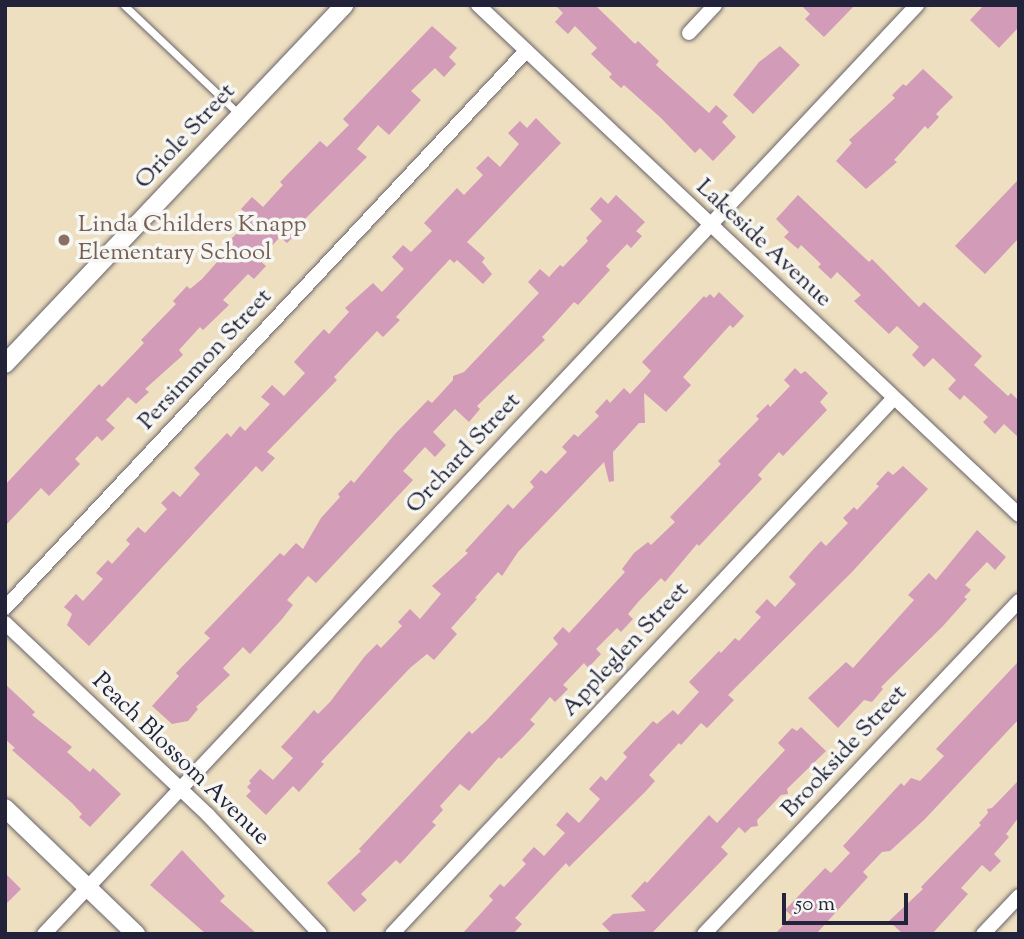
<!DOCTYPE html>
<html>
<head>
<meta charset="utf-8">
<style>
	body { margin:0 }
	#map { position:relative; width:1024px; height:939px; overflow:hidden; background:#eedfc0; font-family:"Sorts Mill Goudy",serif }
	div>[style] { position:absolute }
	.building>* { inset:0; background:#d29bb8 }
	.roads { filter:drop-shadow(0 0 2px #69646a) drop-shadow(0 0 2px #69646a) }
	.service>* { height:7px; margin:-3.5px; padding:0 3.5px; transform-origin:3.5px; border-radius:3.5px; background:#fff }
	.minor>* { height:14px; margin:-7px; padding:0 7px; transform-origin:7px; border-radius:7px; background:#fff }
	.tertiary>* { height:18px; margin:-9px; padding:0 9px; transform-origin:9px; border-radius:9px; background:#fff }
	.dots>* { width:19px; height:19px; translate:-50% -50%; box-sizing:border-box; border:4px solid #f6f6f2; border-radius:50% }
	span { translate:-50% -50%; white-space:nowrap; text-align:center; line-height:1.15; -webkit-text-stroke:7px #f6f6f2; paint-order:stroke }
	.street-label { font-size:24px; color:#22223b }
	.education-label { font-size:24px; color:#785e54 }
	.left { translate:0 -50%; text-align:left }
	.frame { position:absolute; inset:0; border:7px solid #22223b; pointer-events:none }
	.scale { position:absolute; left:782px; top:893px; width:126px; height:32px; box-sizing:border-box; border:4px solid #22223b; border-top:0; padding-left:9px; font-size:21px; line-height:24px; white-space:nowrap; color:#22223b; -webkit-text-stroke:5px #f6f6f2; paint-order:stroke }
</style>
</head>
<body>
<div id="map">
	<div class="building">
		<div style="clip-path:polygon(555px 5px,595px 5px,635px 44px,638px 41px,659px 61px,656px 65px,709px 113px,716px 105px,728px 116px,722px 122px,736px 137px,713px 161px,700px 148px,695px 153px,661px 118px,624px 85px,621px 88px,609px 77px,612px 74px,591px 54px,597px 48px,575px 26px,568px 34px,555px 22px,563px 13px)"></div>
		<div style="clip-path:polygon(801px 5px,855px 5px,824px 37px,805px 19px,810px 14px)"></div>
		<div style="clip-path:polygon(984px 5px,1019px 5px,1019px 27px,999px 48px,970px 20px)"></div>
		<div style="clip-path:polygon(432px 26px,457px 48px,449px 57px,456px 64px,444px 77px,435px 68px,411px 91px,421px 100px,389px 135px,378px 125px,357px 149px,367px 157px,296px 228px,299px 231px,287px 243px,280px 237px,259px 260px,266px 266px,254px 279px,248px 274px,223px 300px,229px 305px,203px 330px,200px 327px,179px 350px,183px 355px,145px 389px,149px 392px,136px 404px,128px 397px,106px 420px,115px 428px,102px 441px,97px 436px,75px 459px,80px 464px,49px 496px,41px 488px,5px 526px,5px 485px,99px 384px,102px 387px,144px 343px,141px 340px,176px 304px,173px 301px,187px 286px,190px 289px,202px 279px,218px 261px,216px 253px,252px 219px,241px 209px,252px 197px,263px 207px,283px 185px,280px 182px,320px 141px,327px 147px,349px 125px,343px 119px)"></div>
		<div style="clip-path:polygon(780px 46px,800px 65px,753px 114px,733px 95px,759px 62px)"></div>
		<div style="clip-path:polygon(923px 69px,953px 97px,936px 114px,939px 117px,928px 129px,925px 126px,894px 160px,897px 162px,866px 189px,836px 161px,852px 143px,849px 140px,895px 98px,892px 95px,903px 84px,906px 86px)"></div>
		<div style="clip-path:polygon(536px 118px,561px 143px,467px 242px,485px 258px,482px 262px,492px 274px,483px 284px,457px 260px,454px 263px,450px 259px,396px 317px,400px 320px,383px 337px,377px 331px,334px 377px,337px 380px,267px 452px,275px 458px,262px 472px,256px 466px,247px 476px,89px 646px,67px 625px,72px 614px,64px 607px,76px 594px,83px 601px,103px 579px,96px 573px,108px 560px,112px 564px,130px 544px,126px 540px,138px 527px,145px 533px,167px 509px,161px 503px,173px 491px,180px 497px,200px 474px,194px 468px,227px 433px,231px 437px,240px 426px,245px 431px,270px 404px,261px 397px,272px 385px,284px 396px,305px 373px,294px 362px,311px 343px,324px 329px,329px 334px,349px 312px,345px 308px,373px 283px,382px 292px,404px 269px,392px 257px,403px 245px,411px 252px,432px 231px,424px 223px,457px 188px,464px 195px,483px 175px,476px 168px,488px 156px,500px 167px,519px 144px,508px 133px,520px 121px,527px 128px)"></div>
		<div style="clip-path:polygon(1019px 179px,1019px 238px,985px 274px,955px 246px)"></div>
		<div style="clip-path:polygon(616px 195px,645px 222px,636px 231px,642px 236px,631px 248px,627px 244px,606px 266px,610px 270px,578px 305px,574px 302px,555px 323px,542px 337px,545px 340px,477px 406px,480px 409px,469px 422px,455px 409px,433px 432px,446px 445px,435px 457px,425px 447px,403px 471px,413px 480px,316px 583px,308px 576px,287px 600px,293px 605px,282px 619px,250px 654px,243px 647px,223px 668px,230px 675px,196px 707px,198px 709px,188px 721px,172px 724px,152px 706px,179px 676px,176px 673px,210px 638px,204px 633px,280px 553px,284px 556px,296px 543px,303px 549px,321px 518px,340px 497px,338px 494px,351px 480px,354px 483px,395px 434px,428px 400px,432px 403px,453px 380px,453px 376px,464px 372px,539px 293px,528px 282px,540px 269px,549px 277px,560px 265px,563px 267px,588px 241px,586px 238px,602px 221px,590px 209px,601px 197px,608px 204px)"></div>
		<div style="clip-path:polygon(798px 195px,869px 262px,872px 259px,919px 307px,924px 302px,982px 356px,974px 365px,1008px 396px,1011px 393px,1019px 401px,1019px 438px,1004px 424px,995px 434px,983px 422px,988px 417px,964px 395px,960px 400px,948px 389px,956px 380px,933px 358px,924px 367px,912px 355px,919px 347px,897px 326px,889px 334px,854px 301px,861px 295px,837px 272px,831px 279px,818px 267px,821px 264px,801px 245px,798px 249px,784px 237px,789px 232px,776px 219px)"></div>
		<div style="clip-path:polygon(719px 292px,744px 316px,733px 328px,730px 325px,683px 377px,691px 385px,666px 412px,644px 393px,645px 423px,639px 423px,613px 452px,614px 481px,609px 482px,604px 462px,518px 552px,502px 576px,498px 572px,475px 598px,477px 599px,451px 628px,457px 634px,434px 660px,427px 654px,410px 668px,321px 762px,324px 764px,299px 792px,293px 786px,266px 815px,246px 796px,251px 791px,247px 787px,251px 783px,249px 781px,260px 769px,273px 780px,293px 758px,281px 747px,300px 726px,314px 710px,318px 714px,330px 702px,365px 656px,377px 644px,381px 648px,402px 626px,398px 622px,410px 609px,420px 619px,441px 594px,432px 586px,468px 553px,465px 551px,508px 504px,513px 509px,534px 487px,530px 482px,541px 470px,546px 474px,567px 452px,562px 447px,574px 434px,578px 437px,599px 416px,595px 412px,607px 399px,610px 403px,624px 388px,630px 394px,644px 379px,651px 371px,642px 362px,704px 296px,706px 298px,710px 294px,714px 298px)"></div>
		<div style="clip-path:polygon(795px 368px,801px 374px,805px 371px,828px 393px,820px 402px,827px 410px,783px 456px,779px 452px,758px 475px,762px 479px,699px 546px,697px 544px,665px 582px,661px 578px,639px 601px,628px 614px,633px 619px,621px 632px,617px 628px,596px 649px,601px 654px,588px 668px,584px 663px,563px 685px,568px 689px,555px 702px,550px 697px,530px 720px,535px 724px,523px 737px,501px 759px,499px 757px,469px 791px,460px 784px,440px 806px,443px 810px,432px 822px,436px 825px,400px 864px,396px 860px,361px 894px,367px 900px,354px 912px,327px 883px,361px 851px,359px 849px,469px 731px,472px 734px,486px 721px,558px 644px,553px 638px,563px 627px,569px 633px,625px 572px,622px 569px,634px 553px,648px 542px,651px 545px,675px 522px,670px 517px,721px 464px,718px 461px,759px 419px,756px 416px,768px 404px,770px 407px,790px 386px,784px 380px)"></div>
		<div style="clip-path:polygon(903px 466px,928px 489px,852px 572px,728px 695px,734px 700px,707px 728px,701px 723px,681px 745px,679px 743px,649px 775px,655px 781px,645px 792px,569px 867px,566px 863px,515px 918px,522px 924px,513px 934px,462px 934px,493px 900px,489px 896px,500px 884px,504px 887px,526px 864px,522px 860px,534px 847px,544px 856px,565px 833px,556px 825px,567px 812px,579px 823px,600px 799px,589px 789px,601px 776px,606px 781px,627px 757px,623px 753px,653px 721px,657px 724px,673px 710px,678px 715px,699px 692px,689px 682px,719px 651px,721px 653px,735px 638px,739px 641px,761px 617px,755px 612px,767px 599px,775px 607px,796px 584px,789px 577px,809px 554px,821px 541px,826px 546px,848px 523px,843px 518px,854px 507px,857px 510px,879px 486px,876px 484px,888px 471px,893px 475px)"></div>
		<div style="clip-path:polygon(977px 530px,1006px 557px,995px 570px,987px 562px,965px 585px,971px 590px,964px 597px,967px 599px,943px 626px,881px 687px,883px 689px,872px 702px,864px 700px,838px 728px,808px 698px,846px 662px,853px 668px,914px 600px,908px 595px,929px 573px,936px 580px)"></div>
		<div style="clip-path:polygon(1019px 661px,1019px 719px,925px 819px,890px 851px,882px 852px,863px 872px,868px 877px,816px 934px,775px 934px,792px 916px,785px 910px,825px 868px,831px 873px,850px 853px,843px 846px,901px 783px,904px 786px,911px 778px,920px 781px,944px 756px,936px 749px)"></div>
		<div style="clip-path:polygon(5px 684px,35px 712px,32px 715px,72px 747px,67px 752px,90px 772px,93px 768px,121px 794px,90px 827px,79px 817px,82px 814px,72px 803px,12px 750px,15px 748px,5px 739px)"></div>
		<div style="clip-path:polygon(801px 727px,826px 751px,787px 789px,788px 794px,781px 795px,765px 812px,757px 820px,758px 826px,751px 827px,745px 833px,739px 827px,721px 847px,728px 854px,651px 934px,612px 934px,602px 924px,613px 914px,646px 911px,631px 896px,645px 881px,647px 883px,709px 815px,717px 823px,785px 750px,778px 743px,792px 728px,797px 731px)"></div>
		<div style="clip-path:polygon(1019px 780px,1019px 817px,1006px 834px,1009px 837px,994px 854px,1001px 861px,990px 872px,982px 865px,961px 888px,968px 894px,932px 934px,903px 934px,889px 921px,923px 889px,921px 887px,981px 825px,979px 823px,988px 813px,987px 809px,992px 808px)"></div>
		<div style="clip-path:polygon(182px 850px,225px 896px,220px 901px,257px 934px,206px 934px,150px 885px)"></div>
		<div style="clip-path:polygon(5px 873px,21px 889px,5px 905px)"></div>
	</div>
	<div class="roads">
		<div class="service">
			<div style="left:124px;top:5px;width:160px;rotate:43.5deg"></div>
		</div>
		<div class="minor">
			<div style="left:478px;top:5px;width:743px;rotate:43.31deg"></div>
			<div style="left:689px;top:33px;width:38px;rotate:-47deg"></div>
			<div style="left:5px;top:608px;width:763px;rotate:-46.91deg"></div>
			<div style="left:5px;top:623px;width:279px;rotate:43.4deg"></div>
			<div style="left:208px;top:815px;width:163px;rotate:46.7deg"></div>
			<div style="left:44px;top:934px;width:1275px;rotate:-46.78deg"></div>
			<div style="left:392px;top:934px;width:734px;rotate:-46.88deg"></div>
			<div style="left:704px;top:934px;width:458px;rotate:-46.6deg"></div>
			<div style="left:983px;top:934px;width:52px;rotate:-46.5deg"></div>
		</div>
		<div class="tertiary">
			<div style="left:5px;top:364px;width:494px;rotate:-46.6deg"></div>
			<div style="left:5px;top:808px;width:182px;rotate:43.9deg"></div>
		</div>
	</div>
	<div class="dots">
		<div style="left:64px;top:240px;background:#8d6e63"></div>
	</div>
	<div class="street-label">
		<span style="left:186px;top:137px;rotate:-47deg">Oriole Street</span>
		<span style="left:763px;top:244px;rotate:43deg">Lakeside Avenue</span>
		<span style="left:206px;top:360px;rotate:-47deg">Persimmon Street</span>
		<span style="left:464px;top:454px;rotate:-47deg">Orchard Street</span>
		<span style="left:626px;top:650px;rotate:-47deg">Appleglen Street</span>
		<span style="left:845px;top:752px;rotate:-47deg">Brookside Street</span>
		<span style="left:180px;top:760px;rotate:44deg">Peach Blossom Avenue</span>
	</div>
	<div class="education-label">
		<span class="left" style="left:78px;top:240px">Linda Childers Knapp<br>Elementary School</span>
	</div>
	<div class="frame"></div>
	<div class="scale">50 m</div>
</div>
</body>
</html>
